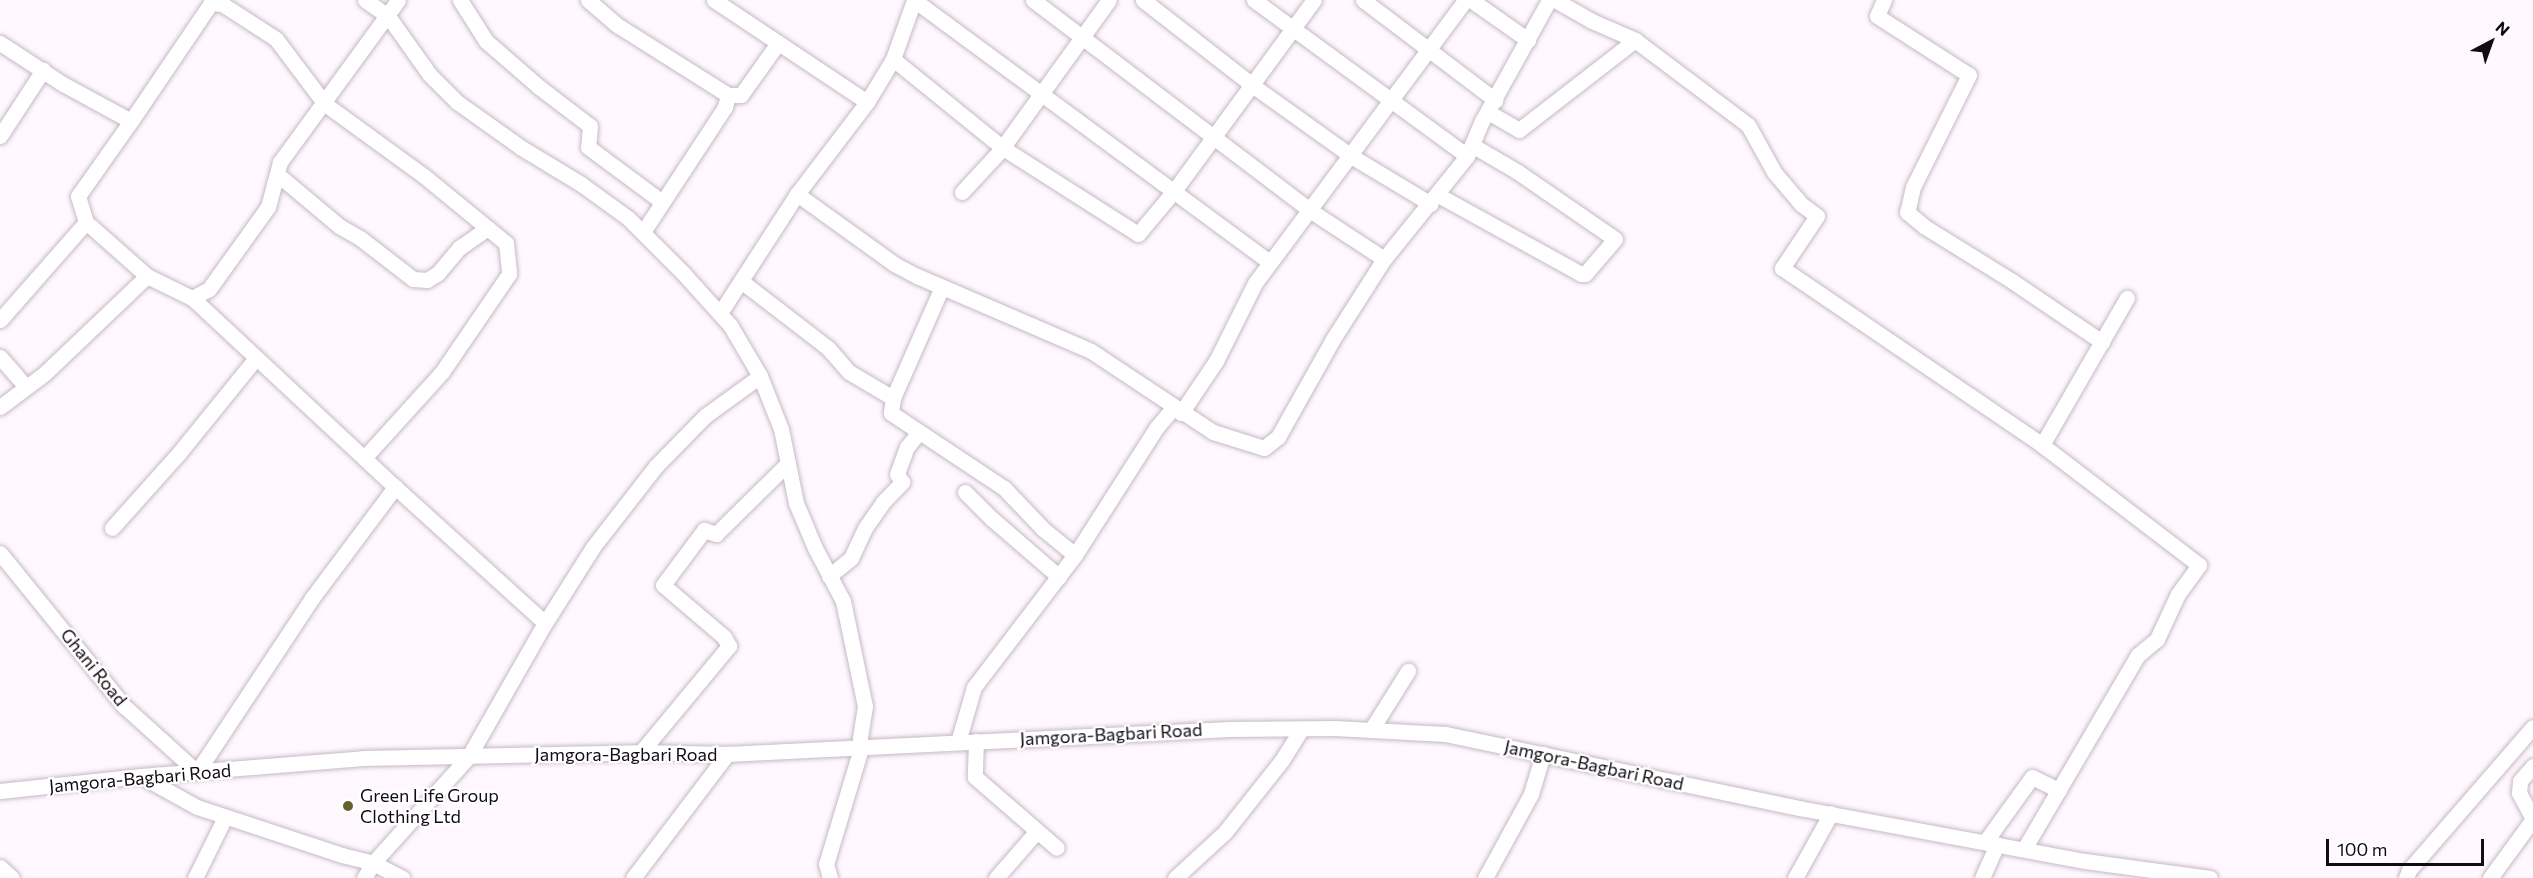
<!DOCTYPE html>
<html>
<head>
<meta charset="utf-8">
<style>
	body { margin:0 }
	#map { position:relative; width:2533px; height:878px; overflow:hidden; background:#fff8fe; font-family:Commissioner,sans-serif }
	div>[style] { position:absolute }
	.roads { filter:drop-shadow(0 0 2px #c7b8c7) drop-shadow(0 0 2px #c7b8c7) }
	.minor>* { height:15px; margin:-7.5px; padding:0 7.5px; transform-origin:7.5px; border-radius:7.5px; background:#fff }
	.dots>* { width:16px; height:16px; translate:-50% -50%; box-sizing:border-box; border:3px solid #fff; border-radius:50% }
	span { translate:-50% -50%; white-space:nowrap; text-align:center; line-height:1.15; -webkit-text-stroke:4.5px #fff; paint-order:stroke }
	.street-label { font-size:18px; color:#110c11 }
	.poi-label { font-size:18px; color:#110c11 }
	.left { translate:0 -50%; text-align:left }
	.north { position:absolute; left:2461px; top:12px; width:60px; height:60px; -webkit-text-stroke:4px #fff; paint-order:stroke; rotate:41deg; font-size:16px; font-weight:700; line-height:24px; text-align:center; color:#110c11 }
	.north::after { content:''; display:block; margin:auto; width:21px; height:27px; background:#110c11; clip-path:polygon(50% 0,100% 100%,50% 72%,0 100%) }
	.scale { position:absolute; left:2326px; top:839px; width:158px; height:27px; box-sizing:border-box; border:3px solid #110c11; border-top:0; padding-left:8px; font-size:18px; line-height:21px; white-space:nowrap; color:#110c11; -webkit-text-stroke:4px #fff; paint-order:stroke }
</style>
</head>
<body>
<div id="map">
	<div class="roads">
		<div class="minor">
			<i style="left:365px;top:0;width:28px;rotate:35deg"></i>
			<i style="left:388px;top:16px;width:71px;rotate:54.7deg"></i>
			<i style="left:429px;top:74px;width:40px;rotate:45deg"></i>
			<i style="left:457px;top:102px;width:77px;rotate:35.5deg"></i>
			<i style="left:520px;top:147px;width:71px;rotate:31.2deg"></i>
			<i style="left:581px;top:184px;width:58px;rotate:35.9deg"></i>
			<i style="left:628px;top:218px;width:78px;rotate:45deg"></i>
			<i style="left:683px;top:273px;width:70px;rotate:47.9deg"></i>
			<i style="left:730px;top:325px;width:59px;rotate:59.5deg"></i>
			<i style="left:760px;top:376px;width:57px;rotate:68.4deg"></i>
			<i style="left:781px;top:429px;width:76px;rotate:78.5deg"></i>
			<i style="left:796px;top:503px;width:49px;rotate:67.1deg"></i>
			<i style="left:815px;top:548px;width:60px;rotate:62.2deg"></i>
			<i style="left:843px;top:601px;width:107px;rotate:78.2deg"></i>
			<i style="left:865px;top:706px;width:33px;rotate:99deg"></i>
			<i style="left:860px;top:739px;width:6px;rotate:72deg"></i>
			<i style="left:862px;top:745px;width:124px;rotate:106.8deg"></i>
			<i style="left:826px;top:864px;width:15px;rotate:74deg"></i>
			<i style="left:460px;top:0;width:49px;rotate:57.6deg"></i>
			<i style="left:486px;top:41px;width:70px;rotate:41deg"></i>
			<i style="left:539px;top:87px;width:64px;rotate:37.4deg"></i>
			<i style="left:590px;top:126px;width:21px;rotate:95deg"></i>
			<i style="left:588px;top:147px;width:92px;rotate:36.6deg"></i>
			<i style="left:588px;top:0;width:38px;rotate:41deg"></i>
			<i style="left:617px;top:25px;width:131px;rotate:32.2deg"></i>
			<i style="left:728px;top:95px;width:12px;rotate:104deg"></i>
			<i style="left:725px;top:107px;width:149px;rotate:123.3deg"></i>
			<i style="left:714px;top:0;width:184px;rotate:33.7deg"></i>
			<i style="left:867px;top:102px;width:50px;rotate:-58.8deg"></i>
			<i style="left:893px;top:59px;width:63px;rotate:-70.4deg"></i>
			<i style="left:914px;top:0;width:442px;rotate:36.4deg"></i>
			<i style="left:1033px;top:0;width:349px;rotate:37.2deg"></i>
			<i style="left:1311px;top:211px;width:87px;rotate:33.3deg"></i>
			<i style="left:1143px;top:0;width:138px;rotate:37.9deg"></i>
			<i style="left:1252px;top:85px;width:122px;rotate:35.6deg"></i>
			<i style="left:1351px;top:156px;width:93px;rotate:31deg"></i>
			<i style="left:1254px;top:0;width:264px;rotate:36.2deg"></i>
			<i style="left:1363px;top:0;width:166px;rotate:37.1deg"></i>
			<i style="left:1471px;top:0;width:70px;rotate:35.1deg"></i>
			<i style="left:1555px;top:0;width:43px;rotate:29.6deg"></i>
			<i style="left:1592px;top:21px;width:47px;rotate:23.8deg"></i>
			<i style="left:1635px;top:40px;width:141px;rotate:37deg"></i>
			<i style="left:1748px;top:125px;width:54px;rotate:61deg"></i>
			<i style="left:1774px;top:172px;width:42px;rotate:49.8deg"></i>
			<i style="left:1801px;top:204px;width:20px;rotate:37deg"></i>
			<i style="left:1817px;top:216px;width:63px;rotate:123.9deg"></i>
			<i style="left:1782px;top:268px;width:315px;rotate:34.2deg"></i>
			<i style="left:1884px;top:0;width:17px;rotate:114deg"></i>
			<i style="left:1877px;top:16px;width:109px;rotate:32.7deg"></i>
			<i style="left:1969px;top:75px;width:125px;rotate:116.6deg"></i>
			<i style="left:1913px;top:187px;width:26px;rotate:103deg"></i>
			<i style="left:1907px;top:212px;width:23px;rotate:40deg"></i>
			<i style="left:1925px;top:227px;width:102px;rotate:31.8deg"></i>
			<i style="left:2012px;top:281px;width:109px;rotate:34.1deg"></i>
			<i style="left:0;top:43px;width:75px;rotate:33.1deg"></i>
			<i style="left:63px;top:84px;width:77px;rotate:28.6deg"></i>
			<i style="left:131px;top:121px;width:143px;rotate:-55.9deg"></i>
			<i style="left:211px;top:3px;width:11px;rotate:5deg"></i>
			<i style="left:222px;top:4px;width:64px;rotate:32.9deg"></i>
			<i style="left:276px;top:39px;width:81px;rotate:53deg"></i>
			<i style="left:325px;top:104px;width:122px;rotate:36deg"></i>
			<i style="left:424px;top:176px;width:106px;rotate:39.3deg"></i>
			<i style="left:506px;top:243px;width:31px;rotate:84deg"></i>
			<i style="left:509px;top:274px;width:119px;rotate:124.4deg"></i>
			<i style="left:442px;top:372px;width:116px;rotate:132.2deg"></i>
			<i style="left:893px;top:59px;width:141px;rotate:39deg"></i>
			<i style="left:1003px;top:148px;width:160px;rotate:32.5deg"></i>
			<i style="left:1138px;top:234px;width:56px;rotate:-50.1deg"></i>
			<i style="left:1174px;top:191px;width:237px;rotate:-53.8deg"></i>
			<i style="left:728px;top:95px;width:13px"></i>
			<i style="left:741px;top:95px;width:64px;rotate:-54.6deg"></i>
			<i style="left:1488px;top:112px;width:36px;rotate:30deg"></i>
			<i style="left:1519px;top:130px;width:147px;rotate:-37.8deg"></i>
			<i style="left:131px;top:121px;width:92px;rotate:125.2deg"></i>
			<i style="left:78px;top:196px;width:27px;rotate:73deg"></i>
			<i style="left:86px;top:222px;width:81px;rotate:41.5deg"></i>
			<i style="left:0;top:136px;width:79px;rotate:-56.9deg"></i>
			<i style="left:277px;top:174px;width:81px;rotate:40deg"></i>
			<i style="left:339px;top:226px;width:24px;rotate:30deg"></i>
			<i style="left:360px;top:238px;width:67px;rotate:37.7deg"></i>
			<i style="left:413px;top:279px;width:14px;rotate:4deg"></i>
			<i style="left:427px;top:280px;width:13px;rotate:-32deg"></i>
			<i style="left:438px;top:273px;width:33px;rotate:-50deg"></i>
			<i style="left:459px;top:248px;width:35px;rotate:-35deg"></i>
			<i style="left:962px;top:192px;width:56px;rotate:-47.2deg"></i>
			<i style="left:1000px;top:151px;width:186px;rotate:-54.2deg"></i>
			<i style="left:797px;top:194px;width:120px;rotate:35.8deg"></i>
			<i style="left:894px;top:264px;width:26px;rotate:28deg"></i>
			<i style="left:917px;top:276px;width:189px;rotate:23.3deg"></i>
			<i style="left:1091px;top:351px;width:146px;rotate:33.6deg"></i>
			<i style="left:1213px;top:432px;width:53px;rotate:17.4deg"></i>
			<i style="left:1264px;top:448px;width:18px;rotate:-38deg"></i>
			<i style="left:1278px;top:437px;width:112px;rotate:-60.7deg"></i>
			<i style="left:1333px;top:339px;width:95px;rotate:-57.5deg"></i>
			<i style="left:1384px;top:259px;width:132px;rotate:-51.1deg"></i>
			<i style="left:1467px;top:156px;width:38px;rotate:-67deg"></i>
			<i style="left:1482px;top:121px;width:138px;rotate:-61deg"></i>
			<i style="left:1438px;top:195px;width:163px;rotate:28.9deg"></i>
			<i style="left:1581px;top:274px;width:4px"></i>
			<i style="left:1585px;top:274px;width:46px;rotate:-49.4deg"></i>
			<i style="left:1615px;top:239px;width:118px;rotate:-145.4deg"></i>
			<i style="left:1518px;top:172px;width:53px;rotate:-149.6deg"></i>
			<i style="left:741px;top:281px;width:110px;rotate:37.6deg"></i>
			<i style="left:828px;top:348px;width:32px;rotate:49deg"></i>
			<i style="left:849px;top:372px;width:51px;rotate:30.6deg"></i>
			<i style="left:893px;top:398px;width:15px;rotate:98deg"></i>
			<i style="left:891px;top:413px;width:136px;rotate:33.6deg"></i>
			<i style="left:1004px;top:488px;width:57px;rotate:46.4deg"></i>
			<i style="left:1043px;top:529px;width:41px;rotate:39.1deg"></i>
			<i style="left:720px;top:313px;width:142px;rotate:-57.1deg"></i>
			<i style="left:797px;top:194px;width:116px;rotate:-52.7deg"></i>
			<i style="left:0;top:320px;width:130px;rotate:-48.7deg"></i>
			<i style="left:0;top:357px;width:38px;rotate:49deg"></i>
			<i style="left:893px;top:398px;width:121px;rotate:-66.2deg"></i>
			<i style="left:0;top:407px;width:55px;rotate:-36.9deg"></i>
			<i style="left:44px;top:374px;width:142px;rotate:-43.6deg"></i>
			<i style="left:147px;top:276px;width:50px;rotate:26.1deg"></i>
			<i style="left:192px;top:298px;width:19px;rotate:-28deg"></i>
			<i style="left:209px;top:289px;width:101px;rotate:-54.3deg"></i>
			<i style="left:268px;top:207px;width:47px;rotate:-75.1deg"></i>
			<i style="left:280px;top:162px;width:200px;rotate:-53.9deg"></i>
			<i style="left:1181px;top:413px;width:63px;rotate:-56.1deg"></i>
			<i style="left:1216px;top:361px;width:87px;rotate:-63.4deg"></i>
			<i style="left:1255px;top:283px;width:352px;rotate:-53.4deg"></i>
			<i style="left:965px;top:492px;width:37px;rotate:45deg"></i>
			<i style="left:991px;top:518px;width:90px;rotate:40.9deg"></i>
			<i style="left:112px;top:528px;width:101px;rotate:-48.2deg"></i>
			<i style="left:179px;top:453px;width:122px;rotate:-51deg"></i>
			<i style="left:0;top:553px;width:197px;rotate:51deg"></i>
			<i style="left:124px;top:706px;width:98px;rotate:42.1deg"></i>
			<i style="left:197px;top:772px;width:209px;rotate:-56.5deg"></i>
			<i style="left:312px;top:598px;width:139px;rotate:-53.2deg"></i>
			<i style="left:395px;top:487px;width:277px;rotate:-137deg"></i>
			<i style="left:829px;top:576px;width:28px;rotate:-39deg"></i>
			<i style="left:851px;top:558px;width:33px;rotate:-65deg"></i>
			<i style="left:865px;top:528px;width:32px;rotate:-55deg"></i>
			<i style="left:883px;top:502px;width:28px;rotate:-46deg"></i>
			<i style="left:902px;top:482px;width:9px;rotate:-122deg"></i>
			<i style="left:897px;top:474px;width:29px;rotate:-70deg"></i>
			<i style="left:907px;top:447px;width:19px;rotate:-51deg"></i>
			<i style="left:545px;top:623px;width:90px;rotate:-57.7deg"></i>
			<i style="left:593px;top:547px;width:103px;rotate:-52.1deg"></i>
			<i style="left:656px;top:466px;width:70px;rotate:-45.6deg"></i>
			<i style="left:705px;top:416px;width:68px;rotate:-36deg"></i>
			<i style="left:1371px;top:730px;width:70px;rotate:-57.9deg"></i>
			<i style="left:976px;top:741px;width:36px;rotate:92deg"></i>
			<i style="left:975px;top:777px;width:108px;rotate:40.9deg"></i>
			<i style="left:958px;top:742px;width:57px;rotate:-73.8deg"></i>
			<i style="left:974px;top:687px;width:166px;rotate:-52.6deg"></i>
			<i style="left:1075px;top:555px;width:152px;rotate:-57.4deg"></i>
			<i style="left:1157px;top:427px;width:26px;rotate:-50deg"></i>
			<i style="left:641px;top:752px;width:138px;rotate:-50.3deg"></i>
			<i style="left:729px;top:646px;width:10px;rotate:-119deg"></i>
			<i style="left:724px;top:637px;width:80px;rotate:-139.6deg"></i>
			<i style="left:663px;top:585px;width:69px;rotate:-53.3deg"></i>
			<i style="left:704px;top:530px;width:13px;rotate:18deg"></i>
			<i style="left:716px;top:534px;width:101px;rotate:-44.6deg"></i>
			<i style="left:141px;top:776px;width:64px;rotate:29deg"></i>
			<i style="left:197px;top:807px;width:153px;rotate:18.3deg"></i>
			<i style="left:342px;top:855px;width:32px;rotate:14deg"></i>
			<i style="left:373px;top:863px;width:33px;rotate:27deg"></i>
			<i style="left:0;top:791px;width:142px;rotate:-6.1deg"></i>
			<i style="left:141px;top:776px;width:223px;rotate:-4.6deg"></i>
			<i style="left:363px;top:758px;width:278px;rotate:-1.2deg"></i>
			<i style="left:641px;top:752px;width:86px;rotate:1.3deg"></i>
			<i style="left:727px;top:754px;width:503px;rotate:-2.85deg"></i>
			<i style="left:1229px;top:729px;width:106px;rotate:-0.5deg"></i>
			<i style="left:1335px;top:728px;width:110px;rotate:3.1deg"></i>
			<i style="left:1445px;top:734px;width:362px;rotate:11.8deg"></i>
			<i style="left:1799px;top:808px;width:291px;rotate:10.5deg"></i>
			<i style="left:2085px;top:861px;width:126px;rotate:7.7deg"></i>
			<i style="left:1985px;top:842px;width:80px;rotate:-54.1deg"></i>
			<i style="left:2032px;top:777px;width:30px;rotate:26deg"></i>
			<i style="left:2024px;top:849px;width:225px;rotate:-59.6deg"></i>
			<i style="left:2138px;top:655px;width:25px;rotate:-40deg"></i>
			<i style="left:2157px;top:639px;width:50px;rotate:-65deg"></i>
			<i style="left:2178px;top:594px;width:36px;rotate:-54deg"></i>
			<i style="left:2199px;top:565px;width:198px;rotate:-142.6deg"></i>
			<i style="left:2042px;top:445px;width:170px;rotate:-60deg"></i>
			<i style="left:0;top:867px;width:16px;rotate:43deg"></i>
			<i style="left:195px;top:878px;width:68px;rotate:-63.8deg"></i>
			<i style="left:364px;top:878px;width:17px;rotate:-59deg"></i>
			<i style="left:373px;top:863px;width:144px;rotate:-48.1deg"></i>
			<i style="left:469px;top:756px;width:153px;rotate:-60.3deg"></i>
			<i style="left:545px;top:623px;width:202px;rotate:-137.8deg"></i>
			<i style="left:633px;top:878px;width:156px;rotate:-52.8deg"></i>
			<i style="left:996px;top:878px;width:62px;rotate:-48.9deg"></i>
			<i style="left:1175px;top:878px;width:68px;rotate:-42.6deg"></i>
			<i style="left:1225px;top:832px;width:92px;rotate:-51.6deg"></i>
			<i style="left:1282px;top:760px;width:36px;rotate:-58deg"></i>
			<i style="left:1485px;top:878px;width:96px;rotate:-61.3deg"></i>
			<i style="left:1531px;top:794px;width:42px;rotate:-73.3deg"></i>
			<i style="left:1795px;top:878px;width:74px;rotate:-61deg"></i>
			<i style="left:1982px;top:878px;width:37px;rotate:-66deg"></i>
			<i style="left:2406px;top:878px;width:9px;rotate:-69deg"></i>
			<i style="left:2409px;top:870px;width:189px;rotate:-49.1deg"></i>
			<i style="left:2490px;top:878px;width:73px;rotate:-53.9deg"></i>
			<i style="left:2533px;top:819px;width:30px;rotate:-118deg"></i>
			<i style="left:2519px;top:793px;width:12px;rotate:-85deg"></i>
			<i style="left:2520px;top:781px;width:20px;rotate:-49deg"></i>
		</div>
	</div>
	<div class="dots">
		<i style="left:348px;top:806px;background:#685f2b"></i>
	</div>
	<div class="street-label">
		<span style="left:94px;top:667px;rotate:51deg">Ghani Road</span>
		<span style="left:1111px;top:734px;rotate:-3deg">Jamgora-Bagbari Road</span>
		<span style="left:626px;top:754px">Jamgora-Bagbari Road</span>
		<span style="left:1594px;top:765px;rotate:12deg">Jamgora-Bagbari Road</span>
		<span style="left:140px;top:778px;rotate:-5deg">Jamgora-Bagbari Road</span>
	</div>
	<div class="poi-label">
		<span class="left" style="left:360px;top:806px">Green Life Group<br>Clothing Ltd</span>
	</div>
	<div class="north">N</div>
	<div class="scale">100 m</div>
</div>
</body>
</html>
